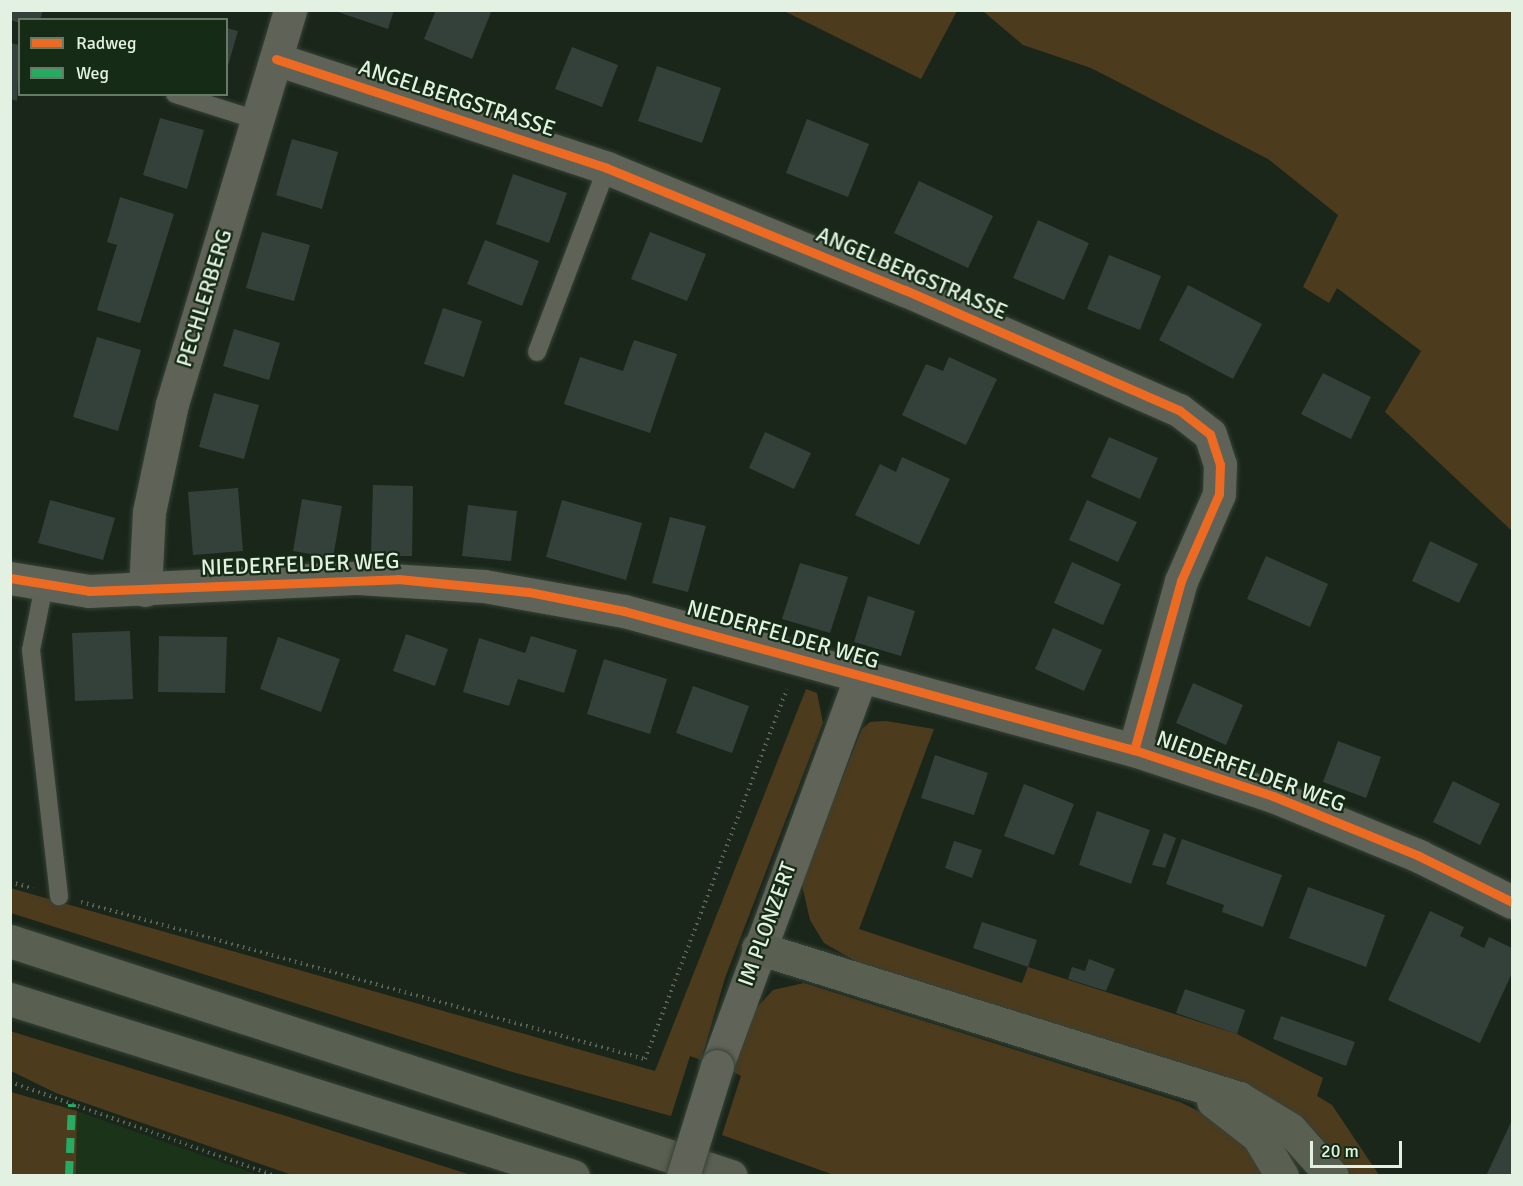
<!DOCTYPE html>
<html>
<head>
<meta charset="utf-8">
<style>
	body { margin:0 }
	#map { position:relative; width:1523px; height:1186px; overflow:hidden; background:#1a261a; font-family:Signika,sans-serif }
	div>[style] { position:absolute }
	.built>* { inset:0; background:#1a3319 }
	.green>* { inset:0; background:#4d3b1d }
	.building>* { inset:0; background:#33413a }
	.path>* { height:4px; margin-top:-2px; transform-origin:0; background:repeating-linear-gradient(90deg,#5e635a 0 1.5px,transparent 0 6px) }
	.roads { filter:drop-shadow(0 0 2px #374237) drop-shadow(0 0 2px #374237) }
	.lane>* { height:18px; margin:-9px; padding:0 9px; transform-origin:9px; border-radius:9px; background:#5f6257 }
	.street>* { height:33px; margin:-16.5px; padding:0 16.5px; transform-origin:16.5px; border-radius:16.5px; background:#5f6257 }
	.secondary>* { height:33px; margin:-16.5px; padding:0 16.5px; transform-origin:16.5px; border-radius:16.5px; background:#606458 }
	.highway>* { height:33px; margin:-16.5px; padding:0 16.5px; transform-origin:16.5px; border-radius:16.5px; background:#595f51 }
	.bridges { filter:drop-shadow(0 0 2px #374237) drop-shadow(0 0 2px #374237) }
	.secondary-bridge>* { height:33px; margin:-16.5px; padding:0 16.5px; transform-origin:16.5px; border-radius:16.5px; background:#606458 }
	.quiet>* { height:8px; margin-top:-4px; transform-origin:0; background:repeating-linear-gradient(90deg,#26ab63 0 15px,transparent 0 23px) }
	.cycleway>* { height:9px; margin:-4.5px; padding:0 4.5px; transform-origin:4.5px; border-radius:4.5px; background:#ed6a23 }
	span { translate:-50% -50%; white-space:nowrap; text-align:center; line-height:1.15; -webkit-text-stroke:4.5px #162b15; paint-order:stroke }
	.street-label { font-size:22px; color:#e3f1e2 }
	.frame { position:absolute; inset:0; border:12px solid #e3f1e2; pointer-events:none }
	.legend { position:absolute; left:18px; top:18px; width:210px; height:78px; box-sizing:border-box; background:#162b15; border:2px solid #687a67; margin:0; padding:8px 10px; list-style:none; font-size:18px; color:#e3f1e2 }
	.legend li { display:flex; align-items:center; gap:12px; height:30px }
	.legend b { width:30px; border:2px solid #687a67 }
	.scale { position:absolute; left:1310px; top:1141px; width:92px; height:27px; box-sizing:border-box; border:3px solid #e3f1e2; border-top:0; padding-left:8px; font-size:18px; line-height:21px; white-space:nowrap; color:#e3f1e2; -webkit-text-stroke:4px #162b15; paint-order:stroke }
</style>
</head>
<body>
<div id="map">
	<div class="built">
		<i style="clip-path:polygon(77px 1111px,187px 1150px,259px 1175px,76px 1175px)"></i>
	</div>
	<div class="green">
		<i style="clip-path:polygon(784px 11px,957px 11px,921px 79px)"></i>
		<i style="clip-path:polygon(1512px 11px,1512px 531px,1385px 412px,1421px 351px,1337px 288px,1329px 303px,1303px 287px,1338px 215px,1268px 159px,1091px 68px,1023px 45px,984px 12px)"></i>
		<i style="clip-path:polygon(806px 689px,817px 693px,823px 723px,725px 978px,701px 1060px,690px 1056px,671px 1116px,509px 1071px,11px 913px,10px 888px,655px 1071px)"></i>
		<i style="clip-path:polygon(886px 721px,934px 729px,859px 929px,1022px 983px,1028px 967px,1237px 1034px,1323px 1078px,1317px 1096px,1332px 1105px,1379px 1175px,1351px 1175px,1317px 1133px,1259px 1091px,864px 966px,824px 943px,810px 920px,801px 881px,862px 729px,870px 722px)"></i>
		<i style="clip-path:polygon(804px 983px,1180px 1102px,1229px 1126px,1248px 1142px,1267px 1175px,834px 1175px,722px 1135px,741px 1076px,732px 1071px,751px 1014px,773px 990px)"></i>
		<i style="clip-path:polygon(10px 1031px,286px 1116px,471px 1175px,292px 1175px,56px 1093px,11px 1071px)"></i>
		<i style="clip-path:polygon(11px 1092px,77px 1111px,76px 1175px,11px 1175px)"></i>
	</div>
	<div class="building">
		<i style="clip-path:polygon(10px 10px,43px 10px,40px 20px,20px 23px,10px 20px)"></i>
		<i style="clip-path:polygon(332px 10px,394px 10px,388px 29px)"></i>
		<i style="clip-path:polygon(436px 10px,492px 10px,472px 59px,424px 39px)"></i>
		<i style="clip-path:polygon(226px 28px,238px 31px,227px 69px,226px 69px)"></i>
		<i style="clip-path:polygon(10px 43px,20px 45px,17px 101px,10px 99px)"></i>
		<i style="clip-path:polygon(572px 47px,618px 65px,602px 107px,555px 89px)"></i>
		<i style="clip-path:polygon(657px 66px,721px 88px,702px 143px,638px 121px)"></i>
		<i style="clip-path:polygon(160px 118px,204px 130px,187px 189px,143px 175px)"></i>
		<i style="clip-path:polygon(807px 119px,869px 144px,848px 197px,786px 173px)"></i>
		<i style="clip-path:polygon(292px 139px,338px 152px,322px 209px,276px 195px)"></i>
		<i style="clip-path:polygon(513px 174px,567px 193px,549px 243px,496px 224px)"></i>
		<i style="clip-path:polygon(919px 181px,993px 216px,968px 268px,894px 233px)"></i>
		<i style="clip-path:polygon(120px 197px,174px 214px,140px 323px,97px 310px,117px 245px,107px 242px)"></i>
		<i style="clip-path:polygon(1038px 220px,1089px 243px,1064px 300px,1013px 278px)"></i>
		<i style="clip-path:polygon(262px 232px,310px 245px,294px 301px,246px 288px)"></i>
		<i style="clip-path:polygon(650px 232px,706px 254px,687px 301px,631px 279px)"></i>
		<i style="clip-path:polygon(485px 240px,539px 261px,522px 306px,467px 284px)"></i>
		<i style="clip-path:polygon(1109px 255px,1161px 276px,1140px 330px,1087px 309px)"></i>
		<i style="clip-path:polygon(1188px 285px,1262px 324px,1233px 379px,1159px 340px)"></i>
		<i style="clip-path:polygon(443px 308px,482px 321px,464px 377px,424px 364px)"></i>
		<i style="clip-path:polygon(234px 329px,280px 343px,269px 380px,223px 366px)"></i>
		<i style="clip-path:polygon(97px 337px,141px 350px,118px 431px,73px 417px)"></i>
		<i style="clip-path:polygon(634px 340px,677px 354px,650px 433px,564px 404px,580px 357px,623px 371px)"></i>
		<i style="clip-path:polygon(949px 357px,997px 379px,966px 445px,902px 415px,926px 364px,943px 371px)"></i>
		<i style="clip-path:polygon(1323px 373px,1371px 397px,1351px 439px,1301px 414px)"></i>
		<i style="clip-path:polygon(214px 393px,259px 405px,244px 459px,199px 447px)"></i>
		<i style="clip-path:polygon(765px 432px,811px 453px,794px 489px,749px 468px)"></i>
		<i style="clip-path:polygon(1109px 437px,1158px 458px,1140px 499px,1091px 477px)"></i>
		<i style="clip-path:polygon(902px 457px,950px 479px,919px 545px,855px 515px,880px 464px,896px 472px)"></i>
		<i style="clip-path:polygon(373px 485px,413px 486px,412px 556px,371px 556px)"></i>
		<i style="clip-path:polygon(238px 488px,243px 551px,193px 555px,188px 492px)"></i>
		<i style="clip-path:polygon(302px 499px,342px 506px,333px 558px,293px 551px)"></i>
		<i style="clip-path:polygon(50px 500px,115px 518px,103px 560px,38px 543px)"></i>
		<i style="clip-path:polygon(562px 500px,642px 523px,626px 580px,546px 557px)"></i>
		<i style="clip-path:polygon(1087px 500px,1137px 522px,1118px 562px,1069px 540px)"></i>
		<i style="clip-path:polygon(468px 505px,517px 511px,511px 561px,462px 556px)"></i>
		<i style="clip-path:polygon(670px 517px,706px 526px,688px 592px,652px 583px)"></i>
		<i style="clip-path:polygon(1430px 541px,1478px 564px,1459px 603px,1412px 581px)"></i>
		<i style="clip-path:polygon(1266px 556px,1328px 584px,1310px 627px,1247px 599px)"></i>
		<i style="clip-path:polygon(1072px 562px,1121px 584px,1103px 625px,1054px 603px)"></i>
		<i style="clip-path:polygon(800px 563px,848px 577px,830px 633px,782px 619px)"></i>
		<i style="clip-path:polygon(868px 596px,915px 611px,901px 656px,854px 642px)"></i>
		<i style="clip-path:polygon(1053px 628px,1102px 650px,1084px 691px,1035px 669px)"></i>
		<i style="clip-path:polygon(130px 631px,133px 699px,75px 701px,72px 633px)"></i>
		<i style="clip-path:polygon(406px 634px,448px 649px,435px 686px,393px 671px)"></i>
		<i style="clip-path:polygon(159px 636px,227px 637px,225px 693px,158px 692px)"></i>
		<i style="clip-path:polygon(531px 636px,577px 650px,564px 693px,518px 679px,509px 706px,463px 692px,479px 638px,525px 653px)"></i>
		<i style="clip-path:polygon(278px 637px,340px 659px,321px 712px,260px 689px)"></i>
		<i style="clip-path:polygon(604px 659px,667px 679px,650px 734px,587px 714px)"></i>
		<i style="clip-path:polygon(1193px 683px,1243px 705px,1226px 745px,1176px 723px)"></i>
		<i style="clip-path:polygon(693px 686px,749px 706px,732px 753px,676px 733px)"></i>
		<i style="clip-path:polygon(1338px 741px,1381px 757px,1366px 798px,1323px 782px)"></i>
		<i style="clip-path:polygon(935px 755px,988px 773px,974px 815px,921px 798px)"></i>
		<i style="clip-path:polygon(1453px 781px,1500px 804px,1480px 845px,1433px 822px)"></i>
		<i style="clip-path:polygon(1024px 784px,1074px 804px,1054px 855px,1004px 836px)"></i>
		<i style="clip-path:polygon(1097px 811px,1150px 830px,1131px 884px,1079px 865px)"></i>
		<i style="clip-path:polygon(1164px 833px,1176px 838px,1165px 868px,1152px 865px)"></i>
		<i style="clip-path:polygon(1182px 839px,1282px 875px,1263px 927px,1222px 912px,1224px 905px,1166px 884px)"></i>
		<i style="clip-path:polygon(954px 841px,982px 850px,972px 878px,945px 868px)"></i>
		<i style="clip-path:polygon(1308px 887px,1385px 915px,1366px 967px,1289px 938px)"></i>
		<i style="clip-path:polygon(1430px 911px,1464px 927px,1460px 936px,1484px 948px,1489px 937px,1512px 948px,1512px 973px,1480px 1043px,1388px 1000px)"></i>
		<i style="clip-path:polygon(982px 922px,1037px 940px,1028px 967px,973px 948px)"></i>
		<i style="clip-path:polygon(1089px 959px,1115px 969px,1106px 991px,1068px 979px,1072px 967px,1085px 971px)"></i>
		<i style="clip-path:polygon(1185px 989px,1245px 1010px,1237px 1034px,1176px 1013px)"></i>
		<i style="clip-path:polygon(1281px 1016px,1355px 1042px,1346px 1066px,1273px 1039px)"></i>
		<i style="clip-path:polygon(1512px 1120px,1512px 1176px,1486px 1176px)"></i>
	</div>
	<div class="path">
		<i style="left:10px;top:882px;width:24px;rotate:15deg"></i>
		<i style="left:81px;top:902px;width:585px;rotate:15.56deg"></i>
		<i style="left:645px;top:1059px;width:396px;rotate:-69deg"></i>
		<i style="left:10px;top:1082px;width:282px;rotate:19.5deg"></i>
	</div>
	<div class="roads">
		<div class="lane">
			<i style="left:175px;top:94px;width:86px;rotate:17.6deg"></i>
			<i style="left:537px;top:352px;width:197px;rotate:-69.2deg"></i>
			<i style="left:44px;top:586px;width:65px;rotate:101.5deg"></i>
			<i style="left:31px;top:650px;width:248px;rotate:83.5deg"></i>
		</div>
		<div class="street">
			<i style="left:276px;top:59px;width:348px;rotate:18.2deg"></i>
			<i style="left:607px;top:168px;width:322px;rotate:22.3deg"></i>
			<i style="left:905px;top:290px;width:299px;rotate:23.7deg"></i>
			<i style="left:1179px;top:410px;width:39px;rotate:38deg"></i>
			<i style="left:1210px;top:434px;width:32px;rotate:72deg"></i>
			<i style="left:1220px;top:464px;width:30px;rotate:92deg"></i>
			<i style="left:1219px;top:494px;width:95px;rotate:113.6deg"></i>
			<i style="left:1181px;top:581px;width:175px;rotate:105.5deg"></i>
			<i style="left:145px;top:590px;width:78px;rotate:-87.1deg"></i>
			<i style="left:149px;top:512px;width:110px;rotate:-78deg"></i>
			<i style="left:172px;top:404px;width:411px;rotate:-73.3deg"></i>
			<i style="left:861px;top:676px;width:283px;rotate:15.2deg"></i>
			<i style="left:1134px;top:750px;width:146px;rotate:18.3deg"></i>
			<i style="left:1273px;top:796px;width:158px;rotate:22.3deg"></i>
			<i style="left:1419px;top:856px;width:104px;rotate:26.3deg"></i>
		</div>
		<div class="secondary">
			<i style="left:10px;top:578px;width:80px;rotate:9.3deg"></i>
			<i style="left:89px;top:591px;width:270px;rotate:-2.8deg"></i>
			<i style="left:359px;top:578px;width:125px;rotate:3.7deg"></i>
			<i style="left:484px;top:586px;width:142px;rotate:10.1deg"></i>
			<i style="left:624px;top:611px;width:246px;rotate:15.3deg"></i>
			<i style="left:861px;top:676px;width:416px;rotate:110.3deg"></i>
		</div>
		<div class="highway">
			<i style="left:10px;top:941px;width:758px;rotate:18.05deg"></i>
			<i style="left:758px;top:948px;width:504px;rotate:17.32deg"></i>
			<i style="left:1239px;top:1098px;width:60px;rotate:31.3deg"></i>
			<i style="left:1290px;top:1129px;width:63px;rotate:48.2deg"></i>
			<i style="left:10px;top:999px;width:590px;rotate:17.45deg"></i>
			<i style="left:1213px;top:1101px;width:57px;rotate:37.9deg"></i>
			<i style="left:1258px;top:1136px;width:47px;rotate:59deg"></i>
		</div>
	</div>
	<div class="bridges">
		<div class="secondary-bridge">
			<i style="left:683px;top:1176px;width:115px;rotate:-72.8deg"></i>
		</div>
	</div>
	<div class="quiet">
		<i style="left:69px;top:1176px;width:72px;rotate:-87.6deg"></i>
	</div>
	<div class="cycleway">
		<i style="left:276px;top:59px;width:348px;rotate:18.2deg"></i>
		<i style="left:607px;top:168px;width:322px;rotate:22.3deg"></i>
		<i style="left:905px;top:290px;width:299px;rotate:23.7deg"></i>
		<i style="left:1179px;top:410px;width:39px;rotate:38deg"></i>
		<i style="left:1210px;top:434px;width:32px;rotate:72deg"></i>
		<i style="left:1220px;top:464px;width:30px;rotate:92deg"></i>
		<i style="left:1219px;top:494px;width:95px;rotate:113.6deg"></i>
		<i style="left:1181px;top:581px;width:175px;rotate:105.5deg"></i>
		<i style="left:10px;top:578px;width:80px;rotate:9.3deg"></i>
		<i style="left:89px;top:591px;width:309px;rotate:-2.2deg"></i>
		<i style="left:398px;top:579px;width:132px;rotate:5.7deg"></i>
		<i style="left:529px;top:592px;width:97px;rotate:11.3deg"></i>
		<i style="left:624px;top:611px;width:529px;rotate:15.25deg"></i>
		<i style="left:1134px;top:750px;width:146px;rotate:18.3deg"></i>
		<i style="left:1273px;top:796px;width:158px;rotate:22.3deg"></i>
		<i style="left:1419px;top:856px;width:104px;rotate:26.3deg"></i>
	</div>
	<div class="street-label">
		<span style="left:457px;top:98px;rotate:18deg">ANGELBERGSTRASSE</span>
		<span style="left:912px;top:273px;rotate:23deg">ANGELBERGSTRASSE</span>
		<span style="left:204px;top:298px;rotate:-73deg">PECHLERBERG</span>
		<span style="left:300px;top:564px;rotate:-2deg">NIEDERFELDER WEG</span>
		<span style="left:783px;top:634px;rotate:16deg">NIEDERFELDER WEG</span>
		<span style="left:1251px;top:771px;rotate:20deg">NIEDERFELDER WEG</span>
		<span style="left:767px;top:924px;rotate:-70deg">IM PLONZERT</span>
	</div>
	<div class="frame"></div>
	<ul class="legend">
	<li><b style="height:8px;background:#ed6a23"></b>Radweg</li>
	<li><b style="height:8px;background:#26ab63"></b>Weg</li>
	</ul>
	<div class="scale">20 m</div>
</div>
</body>
</html>
